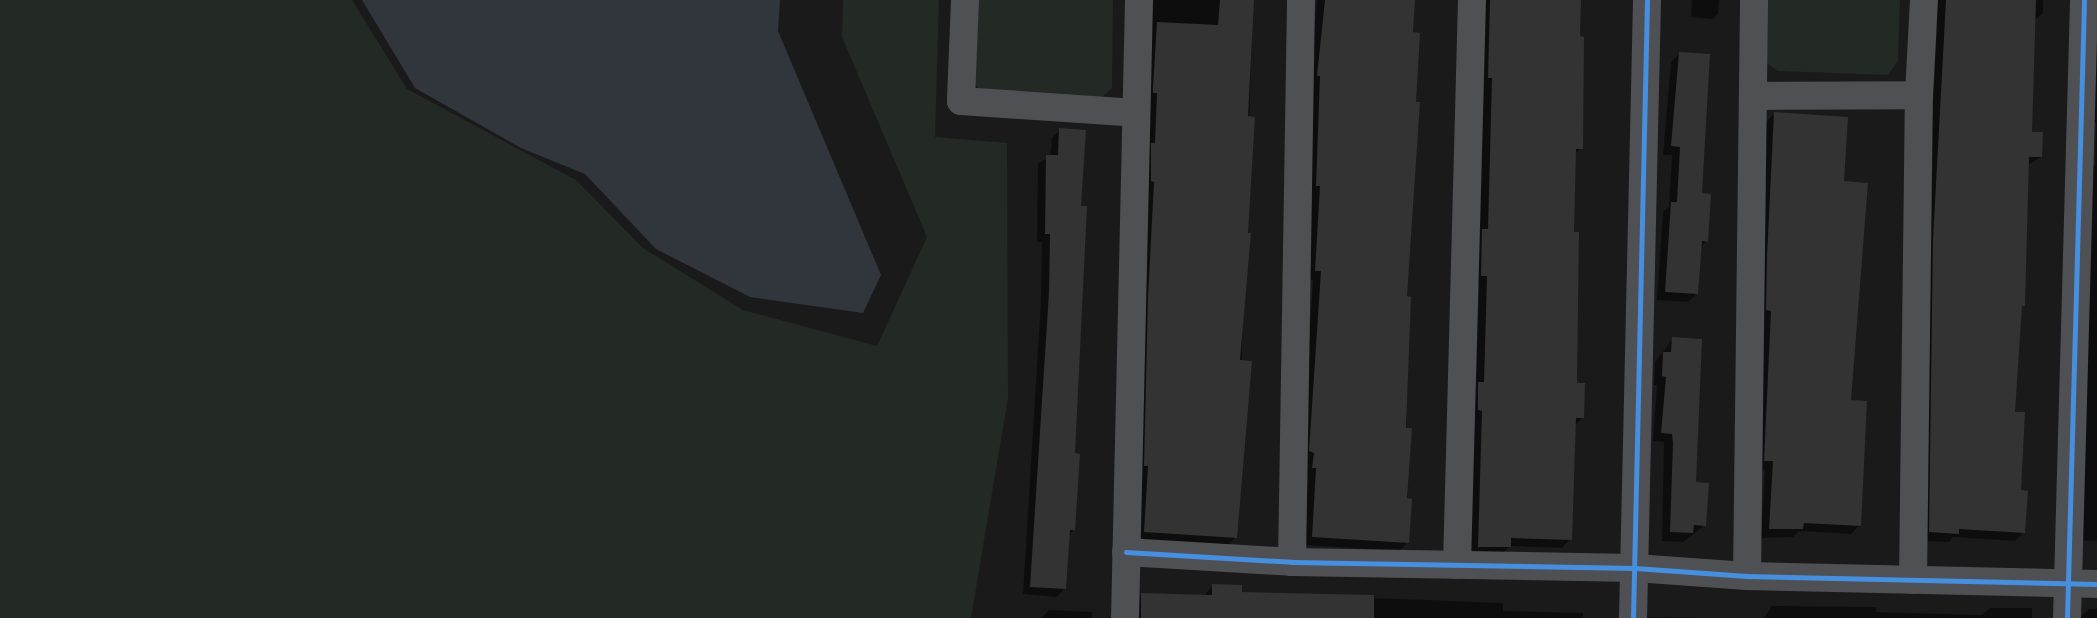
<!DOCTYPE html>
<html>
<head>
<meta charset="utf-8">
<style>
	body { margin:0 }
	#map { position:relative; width:2097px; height:618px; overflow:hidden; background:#1a1a1a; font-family:"Asap Condensed",sans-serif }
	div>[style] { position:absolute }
	.green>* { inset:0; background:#232924 }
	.water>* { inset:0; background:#31363d }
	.shadow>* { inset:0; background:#0007 }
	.building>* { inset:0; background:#333334 }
	.minor>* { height:28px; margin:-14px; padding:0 14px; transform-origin:14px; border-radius:14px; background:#4f5053 }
	.cycleway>* { height:5px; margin:-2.5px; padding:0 2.5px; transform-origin:2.5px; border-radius:2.5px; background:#468fdf }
	span { translate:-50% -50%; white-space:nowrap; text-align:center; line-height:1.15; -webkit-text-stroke:4.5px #141416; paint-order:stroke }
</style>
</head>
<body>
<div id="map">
	<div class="green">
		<i style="clip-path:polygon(0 0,352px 0,407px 89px,576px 180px,643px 248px,743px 310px,877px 346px,927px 237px,842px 37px,843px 0,939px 0,935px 137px,1007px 143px,1008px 398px,971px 618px,0 618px)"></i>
		<i style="clip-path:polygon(973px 0,1113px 0,1112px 88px,1101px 98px,984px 94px,969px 78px)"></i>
		<i style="clip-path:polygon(1763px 0,1900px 0,1898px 61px,1888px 75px,1778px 71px,1761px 59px)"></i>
	</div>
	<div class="water">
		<i style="clip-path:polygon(362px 0,780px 0,778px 31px,881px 275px,863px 313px,750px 297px,656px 249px,585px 174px,521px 148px,415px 88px)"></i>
	</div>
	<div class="shadow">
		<i style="clip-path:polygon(1149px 0,1253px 0,1236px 537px,1227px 546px,1136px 541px)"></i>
		<i style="clip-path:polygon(1317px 0,1414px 0,1405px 297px,1408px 542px,1399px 551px,1304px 545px,1308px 477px,1304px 476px,1301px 460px,1313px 280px,1307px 279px,1312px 195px,1308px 194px,1309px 84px)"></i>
		<i style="clip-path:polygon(1480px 0,1579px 0,1581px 148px,1574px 155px,1573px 234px,1576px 384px,1583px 417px,1574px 426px,1570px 539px,1562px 548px,1510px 546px,1501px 555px,1470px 555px,1470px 392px,1476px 386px,1479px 285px,1472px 285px,1473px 239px,1480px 232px,1484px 87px,1480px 87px)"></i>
		<i style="clip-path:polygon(1692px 0,1719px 0,1718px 14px,1713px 19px,1691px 17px)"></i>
		<i style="clip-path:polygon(1932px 0,2043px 0,2043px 13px,2034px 21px,2031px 133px,2041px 157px,2028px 165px,2023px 305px,2020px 308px,2014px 413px,2024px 532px,2015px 541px,1953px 537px,1949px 542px,1921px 541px,1925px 249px,1937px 29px,1931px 28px)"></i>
		<i style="clip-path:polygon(2097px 0,2097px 541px,2077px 540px,2087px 173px,2095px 165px,2096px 123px,2088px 123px)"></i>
		<i style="clip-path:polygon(1680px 53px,1707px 241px,1700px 248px,1697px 293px,1688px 302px,1657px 300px,1663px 212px,1669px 206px,1672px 155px,1663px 155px,1671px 62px)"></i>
		<i style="clip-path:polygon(1775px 113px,1843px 182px,1850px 401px,1859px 526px,1851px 534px,1799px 531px,1793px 537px,1761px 538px,1765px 470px,1756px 469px,1766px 122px)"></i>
		<i style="clip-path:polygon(1060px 130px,1079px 207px,1086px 208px,1074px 454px,1073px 530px,1069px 535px,1065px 588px,1057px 597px,1023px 594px,1041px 301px,1042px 242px,1037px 242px,1038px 164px,1050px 156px,1052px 138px)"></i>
		<i style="clip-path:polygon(1673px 339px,1694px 483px,1705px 525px,1683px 542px,1662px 541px,1664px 442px,1653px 441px,1657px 385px,1654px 385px,1655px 362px)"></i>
		<i style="clip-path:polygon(1212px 586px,1241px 593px,1503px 603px,1503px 611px,1583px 613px,1583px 618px,1132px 618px,1133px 603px,1142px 595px,1204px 596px)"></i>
		<i style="clip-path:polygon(1772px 606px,1876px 607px,1876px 612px,1982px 615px,1990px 608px,2032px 608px,2032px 618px,1764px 618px)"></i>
		<i style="clip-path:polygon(2089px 609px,2097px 609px,2097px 618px,2080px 618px)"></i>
		<i style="clip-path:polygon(1049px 610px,1092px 612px,1092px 618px,1042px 618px)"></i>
		<i style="clip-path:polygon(1649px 617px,1720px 618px,1648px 618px)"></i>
	</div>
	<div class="building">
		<i style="clip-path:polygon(1220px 0,1254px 0,1248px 116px,1255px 117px,1248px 233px,1251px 233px,1240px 360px,1252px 361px,1237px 538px,1144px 532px,1148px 466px,1144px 466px,1148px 297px,1154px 182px,1151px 181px,1151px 143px,1155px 143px,1157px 93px,1153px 93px,1153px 87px,1157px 22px,1218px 25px)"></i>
		<i style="clip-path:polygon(1325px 0,1415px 0,1413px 32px,1420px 33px,1416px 102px,1420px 102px,1407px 296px,1411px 297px,1406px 428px,1412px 428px,1407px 498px,1412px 499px,1409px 543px,1312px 537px,1316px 468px,1312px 468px,1314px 453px,1309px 451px,1321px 271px,1315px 271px,1320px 186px,1316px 186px,1320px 76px,1317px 76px)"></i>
		<i style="clip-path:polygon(1490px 0,1581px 0,1580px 36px,1584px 37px,1583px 149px,1576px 149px,1574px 232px,1579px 232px,1577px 383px,1585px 383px,1584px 418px,1576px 418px,1572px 540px,1511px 538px,1511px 547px,1478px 547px,1482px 411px,1478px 410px,1478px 382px,1484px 382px,1487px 276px,1481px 276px,1482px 229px,1488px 229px,1492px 78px,1488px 78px)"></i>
		<i style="clip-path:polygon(1946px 0,2036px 0,2032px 132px,2043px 132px,2042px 157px,2029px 157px,2025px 306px,2022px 306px,2015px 412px,2025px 412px,2021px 490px,2028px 491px,2025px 533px,1959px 529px,1959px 534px,1929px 532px,1933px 239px)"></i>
		<i style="clip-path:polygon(1679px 52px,1710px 54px,1702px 193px,1711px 194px,1708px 242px,1702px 241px,1698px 294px,1665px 292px,1671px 202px,1677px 202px,1680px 147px,1671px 146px)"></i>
		<i style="clip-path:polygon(1774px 112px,1848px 117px,1844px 181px,1868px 183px,1851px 400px,1867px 401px,1861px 526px,1804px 523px,1803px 529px,1769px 529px,1773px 461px,1764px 461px,1771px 311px,1766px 310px,1767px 256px)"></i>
		<i style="clip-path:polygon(1059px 128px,1086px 130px,1081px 206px,1087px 206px,1075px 453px,1080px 454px,1075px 530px,1070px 530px,1066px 589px,1030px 587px,1049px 292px,1050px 234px,1045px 234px,1046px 155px,1058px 155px)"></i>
		<i style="clip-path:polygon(1672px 337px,1702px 339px,1696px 482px,1709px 483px,1706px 526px,1694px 525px,1693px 533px,1670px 532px,1673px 443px,1672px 434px,1661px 433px,1666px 377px,1662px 376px,1663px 352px,1671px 352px)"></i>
		<i style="clip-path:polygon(1212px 584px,1242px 585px,1242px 592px,1374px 595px,1374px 618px,1141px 618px,1141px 593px,1212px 595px)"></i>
	</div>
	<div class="minor">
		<i style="left:965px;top:0;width:101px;rotate:92.3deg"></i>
		<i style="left:961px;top:101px;width:175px;rotate:3.9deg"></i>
		<i style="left:1753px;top:96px;width:166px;rotate:-0.3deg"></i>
		<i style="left:1126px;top:552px;width:166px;rotate:3.4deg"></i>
		<i style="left:1292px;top:562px;width:343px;rotate:1deg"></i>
		<i style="left:1635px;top:568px;width:112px;rotate:4.1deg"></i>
		<i style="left:1747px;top:576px;width:350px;rotate:1.3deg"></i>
		<i style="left:1292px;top:562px;width:562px;rotate:-89.08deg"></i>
		<i style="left:1457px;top:565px;width:565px;rotate:-88.48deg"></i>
		<i style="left:1747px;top:576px;width:576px;rotate:-89.3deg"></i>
		<i style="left:1913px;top:580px;width:485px;rotate:-89.3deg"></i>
		<i style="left:1919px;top:95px;width:95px;rotate:-87deg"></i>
		<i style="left:1125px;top:618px;width:618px;rotate:-88.7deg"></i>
		<i style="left:1633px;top:618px;width:618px;rotate:-88.7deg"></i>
		<i style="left:2067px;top:618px;width:618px;rotate:-88.42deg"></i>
	</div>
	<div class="cycleway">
		<i style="left:1126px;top:552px;width:166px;rotate:3.4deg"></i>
		<i style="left:1292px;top:562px;width:343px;rotate:1deg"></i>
		<i style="left:1635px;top:568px;width:112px;rotate:4.1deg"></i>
		<i style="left:1747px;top:576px;width:350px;rotate:1.3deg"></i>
		<i style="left:1633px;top:618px;width:618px;rotate:-88.7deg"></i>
		<i style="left:2067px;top:618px;width:618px;rotate:-88.42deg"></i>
	</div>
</div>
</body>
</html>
